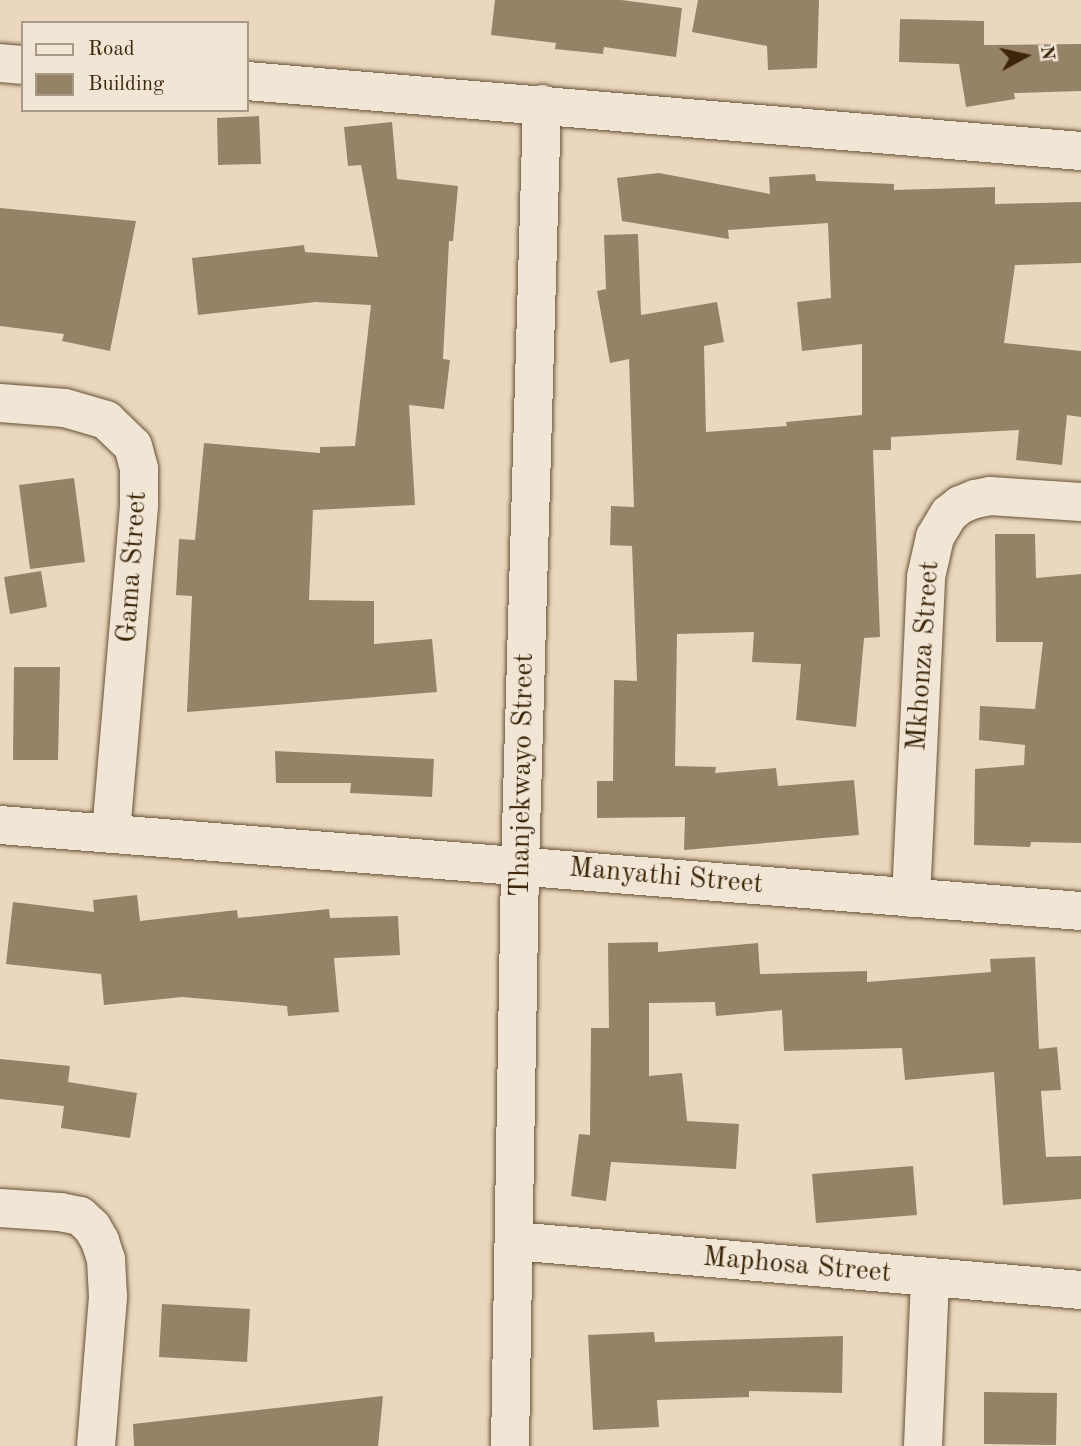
<!DOCTYPE html>
<html>
<head>
<meta charset="utf-8">
<style>
	body { margin:0 }
	#map { position:relative; width:1081px; height:1446px; overflow:hidden; background:#ead7be; font-family:"Old Standard TT",serif }
	div>[style] { position:absolute }
	.building>* { inset:0; background:#968266 }
	.roads { filter:drop-shadow(0 0 2px #685235) drop-shadow(0 0 2px #685235) }
	.minor>* { height:38px; margin:-19px; padding:0 19px; transform-origin:19px; border-radius:19px; background:#f1e5d5 }
	span { translate:-50% -50%; white-space:nowrap; text-align:center; line-height:1.15; -webkit-text-stroke:5px #f1e5d5; paint-order:stroke }
	.street-label { font-size:28px; color:#3c2507 }
	.legend { position:absolute; left:21px; top:21px; width:228px; height:91px; box-sizing:border-box; background:#f1e5d5; border:2px solid #a99883; margin:0; padding:9px 12px; list-style:none; font-size:21px; color:#3c2507 }
	.legend li { display:flex; align-items:center; gap:14px; height:35px }
	.legend b { width:35px; border:2px solid #a99883 }
	.north { position:absolute; left:990px; top:21px; width:70px; height:70px; -webkit-text-stroke:5px #f1e5d5; paint-order:stroke; rotate:82deg; font-size:19px; font-weight:700; line-height:28px; text-align:center; color:#3c2507 }
	.north::after { content:''; display:block; margin:auto; width:24px; height:32px; background:#3c2507; clip-path:polygon(50% 0,100% 100%,50% 72%,0 100%) }
</style>
</head>
<body>
<div id="map">
	<div class="building">
		<i style="clip-path:polygon(495px 0,621px 0,682px 8px,676px 57px,604px 47px,603px 54px,555px 49px,556px 43px,491px 35px)"></i>
		<i style="clip-path:polygon(698px 0,819px 0,817px 68px,768px 70px,767px 46px,692px 32px)"></i>
		<i style="clip-path:polygon(900px 19px,984px 21px,984px 45px,1081px 44px,1081px 91px,1014px 93px,1015px 99px,966px 107px,959px 64px,899px 62px)"></i>
		<i style="clip-path:polygon(259px 116px,261px 164px,218px 165px,217px 118px)"></i>
		<i style="clip-path:polygon(392px 122px,397px 179px,458px 186px,453px 241px,449px 241px,443px 359px,450px 360px,444px 409px,409px 405px,415px 505px,313px 510px,309px 600px,374px 601px,374px 644px,432px 639px,437px 692px,187px 712px,192px 596px,176px 595px,179px 539px,195px 540px,204px 443px,320px 453px,320px 447px,355px 446px,371px 305px,316px 302px,198px 315px,192px 258px,304px 245px,305px 252px,378px 257px,361px 165px,348px 166px,344px 127px)"></i>
		<i style="clip-path:polygon(659px 173px,770px 194px,769px 177px,815px 174px,816px 181px,894px 184px,894px 190px,995px 187px,995px 204px,1081px 202px,1081px 263px,1015px 265px,1004px 343px,1081px 351px,1081px 417px,1067px 415px,1062px 465px,1016px 460px,1019px 430px,891px 437px,891px 450px,873px 450px,880px 637px,864px 638px,856px 727px,796px 720px,801px 664px,752px 662px,754px 632px,677px 634px,675px 766px,716px 767px,715px 773px,776px 768px,778px 786px,854px 780px,859px 835px,684px 850px,685px 817px,597px 818px,597px 781px,613px 781px,614px 680px,637px 681px,632px 546px,610px 545px,611px 506px,634px 507px,629px 359px,610px 363px,597px 291px,606px 289px,604px 235px,638px 234px,641px 315px,717px 302px,724px 342px,704px 346px,706px 432px,787px 426px,786px 422px,862px 415px,862px 344px,802px 351px,797px 302px,831px 298px,828px 223px,728px 230px,729px 239px,622px 221px,617px 178px)"></i>
		<i style="clip-path:polygon(0 208px,136px 221px,110px 351px,62px 341px,64px 334px,0 326px)"></i>
		<i style="clip-path:polygon(74px 478px,85px 562px,30px 569px,19px 485px)"></i>
		<i style="clip-path:polygon(995px 534px,1035px 534px,1036px 578px,1081px 574px,1081px 843px,1031px 842px,1030px 847px,974px 845px,975px 769px,1024px 765px,1025px 745px,979px 740px,980px 706px,1035px 709px,1043px 642px,996px 642px)"></i>
		<i style="clip-path:polygon(41px 571px,47px 607px,10px 614px,4px 577px)"></i>
		<i style="clip-path:polygon(14px 667px,60px 667px,58px 760px,13px 760px)"></i>
		<i style="clip-path:polygon(275px 751px,434px 759px,432px 797px,350px 793px,351px 783px,276px 783px)"></i>
		<i style="clip-path:polygon(137px 895px,140px 921px,237px 910px,238px 918px,329px 909px,330px 918px,398px 916px,400px 955px,334px 958px,339px 1012px,288px 1016px,287px 1006px,182px 997px,104px 1005px,101px 974px,6px 964px,13px 902px,94px 912px,93px 900px)"></i>
		<i style="clip-path:polygon(658px 942px,658px 952px,758px 943px,760px 974px,867px 971px,867px 982px,991px 972px,990px 959px,1035px 957px,1039px 1049px,1057px 1047px,1061px 1090px,1041px 1091px,1046px 1157px,1081px 1156px,1081px 1199px,1003px 1205px,994px 1072px,905px 1080px,902px 1048px,784px 1051px,782px 1010px,716px 1016px,715px 1002px,649px 1003px,649px 1076px,682px 1073px,687px 1121px,739px 1124px,736px 1169px,611px 1162px,606px 1201px,571px 1196px,579px 1134px,590px 1135px,591px 1028px,609px 1028px,608px 943px)"></i>
		<i style="clip-path:polygon(0 1059px,70px 1066px,68px 1082px,137px 1093px,130px 1138px,61px 1128px,64px 1106px,0 1099px)"></i>
		<i style="clip-path:polygon(913px 1166px,917px 1215px,816px 1223px,812px 1174px)"></i>
		<i style="clip-path:polygon(162px 1304px,250px 1309px,247px 1362px,159px 1357px)"></i>
		<i style="clip-path:polygon(654px 1332px,655px 1342px,843px 1336px,842px 1393px,749px 1391px,749px 1397px,657px 1400px,659px 1427px,593px 1430px,588px 1335px)"></i>
		<i style="clip-path:polygon(984px 1392px,1057px 1393px,1056px 1445px,984px 1444px)"></i>
		<i style="clip-path:polygon(383px 1396px,378px 1446px,134px 1446px,133px 1424px)"></i>
	</div>
	<div class="roads">
		<div class="minor">
			<i style="left:0;top:63px;width:23px;rotate:5deg"></i>
			<i style="left:247px;top:81px;width:837px;rotate:4.8deg"></i>
			<i style="left:0;top:403px;width:65px;rotate:4.4deg"></i>
			<i style="left:65px;top:408px;width:43px;rotate:16.3deg"></i>
			<i style="left:106px;top:420px;width:37px;rotate:44deg"></i>
			<i style="left:133px;top:446px;width:24px;rotate:75deg"></i>
			<i style="left:139px;top:469px;width:37px;rotate:90deg"></i>
			<i style="left:139px;top:506px;width:329px;rotate:94.9deg"></i>
			<i style="left:0;top:825px;width:1084px;rotate:4.55deg"></i>
			<i style="left:911px;top:898px;width:321px;rotate:-87.3deg"></i>
			<i style="left:926px;top:577px;width:41px;rotate:-77.3deg"></i>
			<i style="left:935px;top:537px;width:27px;rotate:-59deg"></i>
			<i style="left:949px;top:514px;width:14px;rotate:-39deg"></i>
			<i style="left:960px;top:505px;width:16px;rotate:-22deg"></i>
			<i style="left:975px;top:499px;width:15px;rotate:-11deg"></i>
			<i style="left:990px;top:496px;width:91px;rotate:3.8deg"></i>
			<i style="left:0;top:1208px;width:60px;rotate:3.8deg"></i>
			<i style="left:60px;top:1212px;width:20px;rotate:11deg"></i>
			<i style="left:80px;top:1216px;width:16px;rotate:43deg"></i>
			<i style="left:92px;top:1227px;width:16px;rotate:60deg"></i>
			<i style="left:100px;top:1241px;width:19px;rotate:72deg"></i>
			<i style="left:106px;top:1259px;width:38px;rotate:87deg"></i>
			<i style="left:108px;top:1297px;width:149px;rotate:94.6deg"></i>
			<i style="left:514px;top:1241px;width:569px;rotate:4.94deg"></i>
			<i style="left:510px;top:1446px;width:581px;rotate:-89.01deg"></i>
			<i style="left:520px;top:865px;width:761px;rotate:-88.34deg"></i>
			<i style="left:923px;top:1446px;width:169px;rotate:-87.6deg"></i>
		</div>
	</div>
	<div class="street-label">
		<span style="left:133px;top:567px;rotate:-86deg">Gama Street</span>
		<span style="left:924px;top:656px;rotate:-86deg">Mkhonza Street</span>
		<span style="left:523px;top:775px;rotate:-89deg">Thanjekwayo Street</span>
		<span style="left:666px;top:877px;rotate:5deg">Manyathi Street</span>
		<span style="left:797px;top:1266px;rotate:5deg">Maphosa Street</span>
	</div>
	<ul class="legend">
	<li><b style="height:9px;background:#f1e5d5"></b>Road</li>
	<li><b style="height:19px;background:#968266"></b>Building</li>
	</ul>
	<div class="north">N</div>
</div>
</body>
</html>
